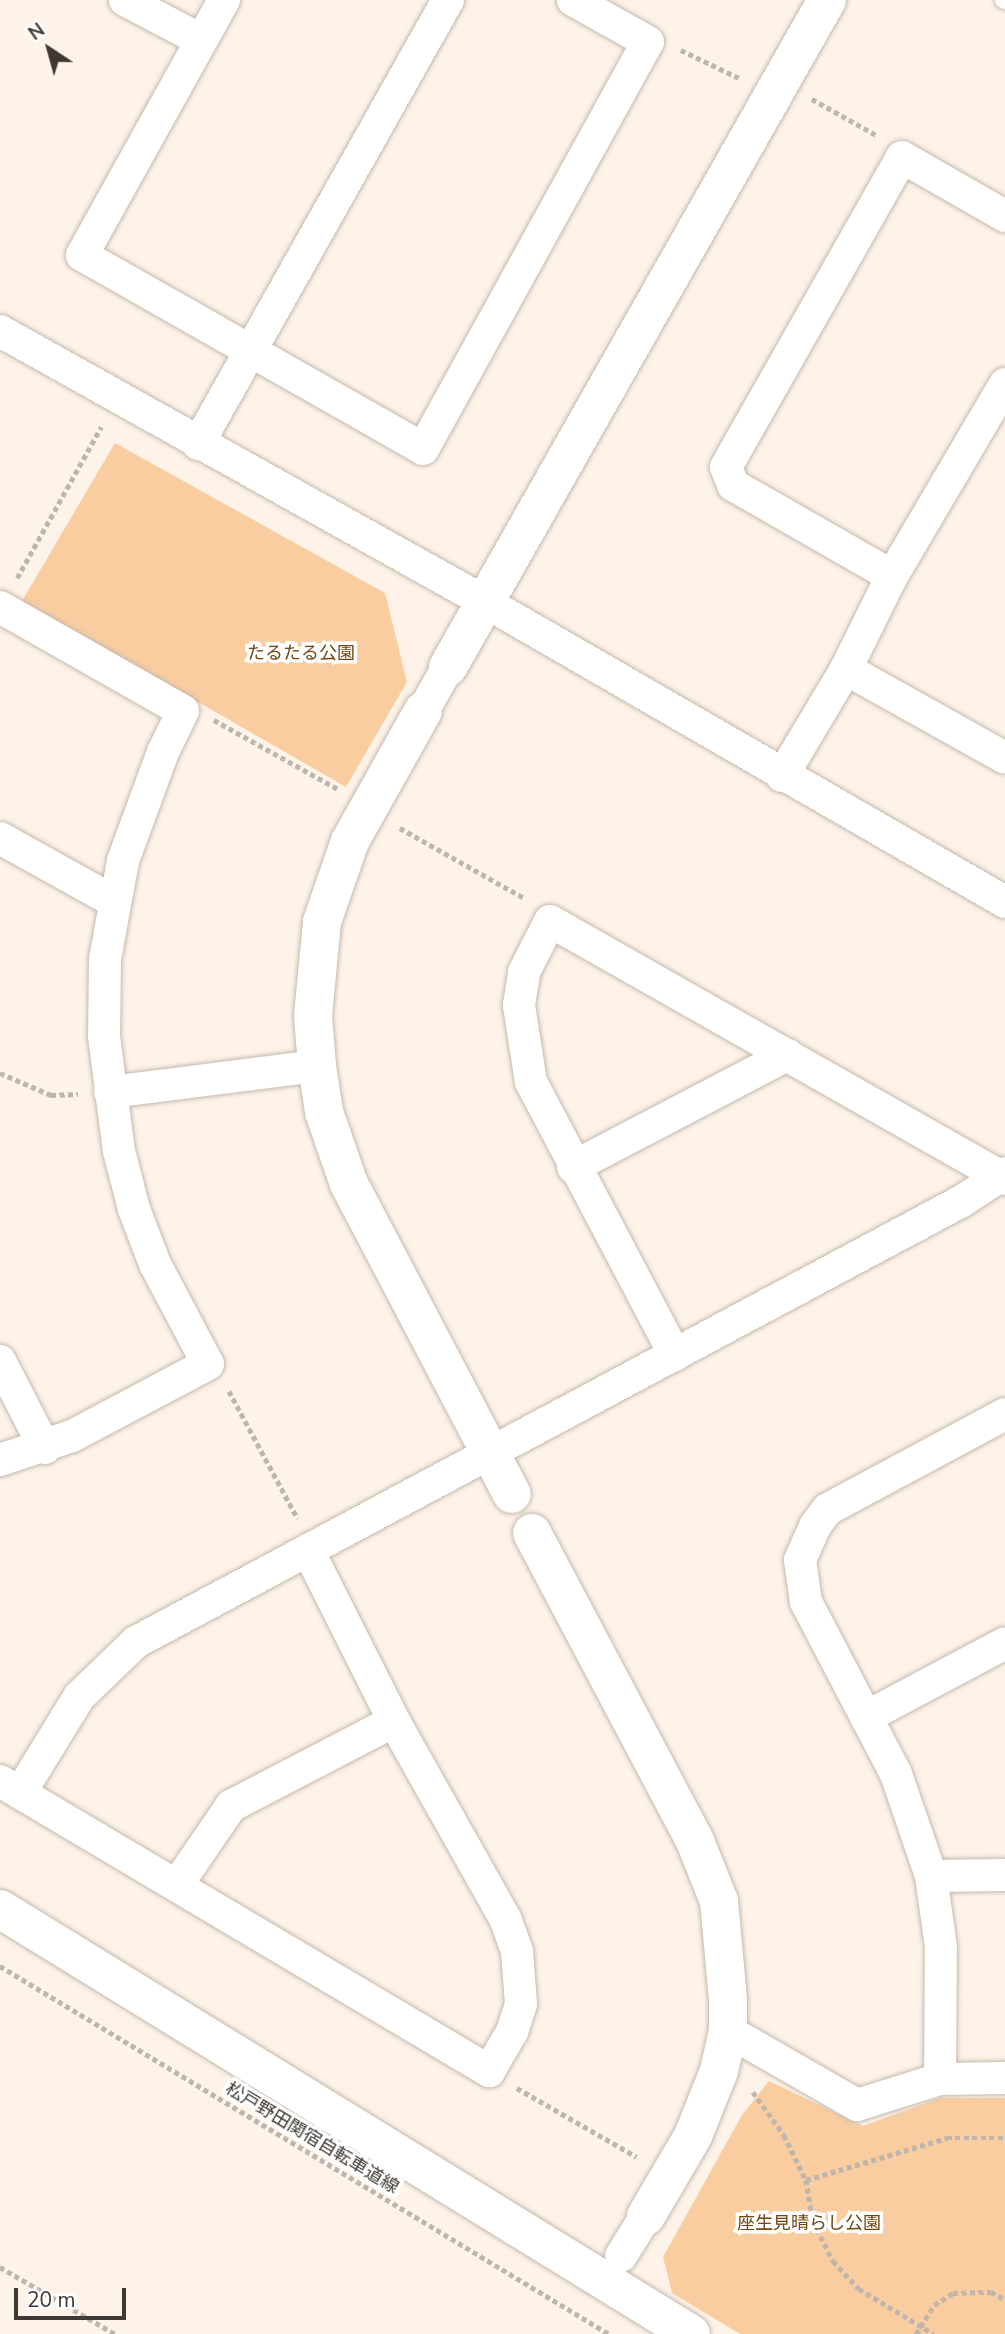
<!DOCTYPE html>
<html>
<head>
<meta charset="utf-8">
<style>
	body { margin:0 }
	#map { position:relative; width:1005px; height:2334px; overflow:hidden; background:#fef3e9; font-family:"Nunito Sans","Noto Sans JP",sans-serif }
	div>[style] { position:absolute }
	.green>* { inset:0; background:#f9cda0 }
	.path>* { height:4.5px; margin-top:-2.25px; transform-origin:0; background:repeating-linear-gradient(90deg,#beb5ac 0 5px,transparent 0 8.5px) }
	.roads { filter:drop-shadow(0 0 2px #c5b9ac) drop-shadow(0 0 2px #c5b9ac) }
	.service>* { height:16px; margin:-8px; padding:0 8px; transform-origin:8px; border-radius:8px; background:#fff }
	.minor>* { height:32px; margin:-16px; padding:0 16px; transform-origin:16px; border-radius:16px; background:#fff }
	.tertiary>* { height:38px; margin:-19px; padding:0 19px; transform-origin:19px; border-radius:19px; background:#fff }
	span { translate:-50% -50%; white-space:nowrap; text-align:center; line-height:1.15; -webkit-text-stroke:7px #fff; paint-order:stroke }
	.park-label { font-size:18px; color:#71460f }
	.street-label { font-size:18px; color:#3e3934 }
	.north { position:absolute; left:14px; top:14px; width:70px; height:70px; -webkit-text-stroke:5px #fff; paint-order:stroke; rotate:324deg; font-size:19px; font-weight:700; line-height:28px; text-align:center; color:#3e3934 }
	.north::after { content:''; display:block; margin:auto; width:24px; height:32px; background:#3e3934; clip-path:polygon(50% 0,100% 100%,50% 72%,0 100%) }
	.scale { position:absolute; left:14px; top:2288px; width:112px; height:32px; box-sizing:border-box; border:4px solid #3e3934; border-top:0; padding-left:9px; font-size:21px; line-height:24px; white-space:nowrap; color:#3e3934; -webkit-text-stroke:5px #fff; paint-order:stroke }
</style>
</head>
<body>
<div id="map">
	<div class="green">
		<i style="clip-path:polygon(115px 443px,385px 593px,407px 682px,346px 787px,22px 601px)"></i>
		<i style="clip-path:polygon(769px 2081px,863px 2126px,940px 2098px,1005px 2098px,1005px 2334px,740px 2334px,672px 2293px,663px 2257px,742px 2115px)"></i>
	</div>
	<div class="path">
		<i style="left:681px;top:50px;width:64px;rotate:25.8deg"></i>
		<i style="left:812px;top:99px;width:76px;rotate:29.3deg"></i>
		<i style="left:17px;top:578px;width:173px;rotate:-60.9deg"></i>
		<i style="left:214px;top:720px;width:142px;rotate:29.1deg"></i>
		<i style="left:400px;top:828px;width:142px;rotate:29.4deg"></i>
		<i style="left:0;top:1073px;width:56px;rotate:23.3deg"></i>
		<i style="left:51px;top:1095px;width:27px;rotate:-2deg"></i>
		<i style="left:229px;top:1391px;width:145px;rotate:61.7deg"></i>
		<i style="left:0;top:1966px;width:712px;rotate:31.14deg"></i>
		<i style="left:517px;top:2088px;width:138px;rotate:29.9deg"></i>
		<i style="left:753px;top:2092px;width:53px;rotate:54.2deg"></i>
		<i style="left:784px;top:2135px;width:50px;rotate:63.9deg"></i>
		<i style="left:806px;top:2180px;width:42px;rotate:80.3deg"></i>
		<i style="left:813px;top:2221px;width:45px;rotate:63.4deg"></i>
		<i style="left:833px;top:2261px;width:38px;rotate:47deg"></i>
		<i style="left:859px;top:2289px;width:87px;rotate:31deg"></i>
		<i style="left:806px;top:2180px;width:147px;rotate:-16.6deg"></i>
		<i style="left:947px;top:2138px;width:58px"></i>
		<i style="left:0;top:2267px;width:133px;rotate:30.2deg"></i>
		<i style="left:916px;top:2334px;width:34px;rotate:-58deg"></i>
		<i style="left:934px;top:2305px;width:22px;rotate:-32deg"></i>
		<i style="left:953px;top:2293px;width:38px;rotate:-2deg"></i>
		<i style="left:991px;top:2292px;width:16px;rotate:27deg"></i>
	</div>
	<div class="roads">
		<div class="service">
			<i style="left:1003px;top:0;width:2px;rotate:27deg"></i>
		</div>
		<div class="minor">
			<i style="left:125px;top:0;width:86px;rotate:27.8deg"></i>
			<i style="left:224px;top:0;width:292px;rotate:119.1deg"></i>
			<i style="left:82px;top:255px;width:392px;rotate:29.6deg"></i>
			<i style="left:423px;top:449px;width:465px;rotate:-61.1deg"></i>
			<i style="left:648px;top:42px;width:86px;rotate:-150.8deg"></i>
			<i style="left:0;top:331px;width:558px;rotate:29.18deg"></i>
			<i style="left:487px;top:603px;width:598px;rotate:29.99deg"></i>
			<i style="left:198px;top:444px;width:510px;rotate:-60.62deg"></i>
			<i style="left:892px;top:576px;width:223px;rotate:-59.5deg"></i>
			<i style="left:0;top:607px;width:210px;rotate:29.6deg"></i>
			<i style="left:183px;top:711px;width:46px;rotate:116deg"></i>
			<i style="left:163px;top:752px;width:116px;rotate:110.2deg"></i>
			<i style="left:123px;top:861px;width:100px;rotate:100.4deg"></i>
			<i style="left:105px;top:959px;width:77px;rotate:90.7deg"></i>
			<i style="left:104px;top:1036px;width:116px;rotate:82.6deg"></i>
			<i style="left:119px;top:1151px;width:60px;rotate:75.5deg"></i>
			<i style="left:134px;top:1209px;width:59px;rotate:69.1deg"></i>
			<i style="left:155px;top:1264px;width:113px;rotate:62.1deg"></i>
			<i style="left:208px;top:1364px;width:154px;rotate:152.1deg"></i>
			<i style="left:72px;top:1436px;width:76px;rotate:161.6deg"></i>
			<i style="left:846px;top:669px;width:104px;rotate:-63.7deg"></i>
			<i style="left:892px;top:576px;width:183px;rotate:-150.2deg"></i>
			<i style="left:733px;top:485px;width:19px;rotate:-111deg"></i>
			<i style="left:726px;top:467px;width:356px;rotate:-60.4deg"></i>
			<i style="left:902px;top:157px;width:119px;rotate:29.8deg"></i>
			<i style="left:423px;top:711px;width:51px;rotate:-60.4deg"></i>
			<i style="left:782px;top:776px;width:125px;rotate:-59.1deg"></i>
			<i style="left:846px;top:669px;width:182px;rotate:29.2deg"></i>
			<i style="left:0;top:838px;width:129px;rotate:29.1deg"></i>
			<i style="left:110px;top:1092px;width:209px;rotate:-7.2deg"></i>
			<i style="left:573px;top:1167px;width:242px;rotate:-27.6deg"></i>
			<i style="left:675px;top:1355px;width:309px;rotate:-117.8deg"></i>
			<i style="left:531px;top:1082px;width:78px;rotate:-98.9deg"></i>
			<i style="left:519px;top:1005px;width:33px;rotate:-81deg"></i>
			<i style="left:524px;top:972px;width:57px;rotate:-63deg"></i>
			<i style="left:550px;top:921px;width:523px;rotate:29.55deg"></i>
			<i style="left:0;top:1361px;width:98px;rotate:62.7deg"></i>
			<i style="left:866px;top:1717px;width:157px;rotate:-28deg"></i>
			<i style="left:0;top:1781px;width:569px;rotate:30.67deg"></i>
			<i style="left:489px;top:2071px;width:45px;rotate:-59.5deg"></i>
			<i style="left:512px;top:2032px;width:29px;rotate:-72deg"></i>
			<i style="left:521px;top:2004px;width:53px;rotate:-94.3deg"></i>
			<i style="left:517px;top:1951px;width:33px;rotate:-110deg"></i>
			<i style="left:506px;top:1920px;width:228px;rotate:-119.4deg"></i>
			<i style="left:394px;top:1721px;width:191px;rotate:-116.7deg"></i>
			<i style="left:20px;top:1793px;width:113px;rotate:-58.4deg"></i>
			<i style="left:79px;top:1697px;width:79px;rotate:-44deg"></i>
			<i style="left:136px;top:1642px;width:936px;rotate:-28.1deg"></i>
			<i style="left:962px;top:1201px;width:51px;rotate:-33.1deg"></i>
			<i style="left:931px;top:1876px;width:74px;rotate:-0.8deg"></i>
			<i style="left:177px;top:1885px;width:96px;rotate:-55.6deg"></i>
			<i style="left:231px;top:1806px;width:184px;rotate:-27.5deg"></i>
			<i style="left:728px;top:2031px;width:149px;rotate:29.8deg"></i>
			<i style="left:857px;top:2105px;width:87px;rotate:-17.4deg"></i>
			<i style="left:940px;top:2079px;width:65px;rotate:-0.9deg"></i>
			<i style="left:940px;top:2079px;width:132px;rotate:-89.6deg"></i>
			<i style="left:941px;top:1947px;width:72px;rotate:-98deg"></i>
			<i style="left:931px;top:1876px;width:108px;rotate:-108.9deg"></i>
			<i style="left:896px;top:1774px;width:194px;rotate:-117.6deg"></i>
			<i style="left:806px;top:1602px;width:42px;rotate:-98.1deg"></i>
			<i style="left:800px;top:1560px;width:37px;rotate:-66deg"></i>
			<i style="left:815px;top:1526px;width:21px;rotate:-53deg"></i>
			<i style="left:828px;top:1509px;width:201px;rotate:-28.2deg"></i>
			<i style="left:621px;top:2256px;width:47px;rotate:-58deg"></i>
		</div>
		<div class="tertiary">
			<i style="left:448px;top:667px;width:767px;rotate:-60.39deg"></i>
			<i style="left:423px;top:711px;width:149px;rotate:119.3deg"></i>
			<i style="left:350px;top:841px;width:86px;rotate:109.1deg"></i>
			<i style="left:322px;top:922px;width:94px;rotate:95.5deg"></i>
			<i style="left:313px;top:1016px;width:50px;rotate:85.4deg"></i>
			<i style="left:317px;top:1066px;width:47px;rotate:81.3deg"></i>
			<i style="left:324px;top:1112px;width:76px;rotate:70.9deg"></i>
			<i style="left:349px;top:1184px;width:350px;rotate:62.3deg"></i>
			<i style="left:532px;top:1533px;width:348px;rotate:62.1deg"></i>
			<i style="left:695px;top:1841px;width:65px;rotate:68.2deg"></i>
			<i style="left:719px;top:1901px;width:99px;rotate:84.8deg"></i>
			<i style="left:728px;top:2000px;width:31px;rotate:90deg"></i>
			<i style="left:728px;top:2031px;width:41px;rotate:102.7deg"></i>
			<i style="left:719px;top:2071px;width:70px;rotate:111.8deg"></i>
			<i style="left:693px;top:2136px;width:93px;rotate:120.4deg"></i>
			<i style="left:0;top:1909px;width:811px;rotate:31.59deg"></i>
		</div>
	</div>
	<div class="park-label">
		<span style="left:301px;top:653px">たるたる公園</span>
		<span style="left:809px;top:2223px">座生見晴らし公園</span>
	</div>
	<div class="street-label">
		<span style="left:312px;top:2138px;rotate:31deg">松戸野田関宿自転車道線</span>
	</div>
	<div class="north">N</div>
	<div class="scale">20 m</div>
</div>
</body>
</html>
